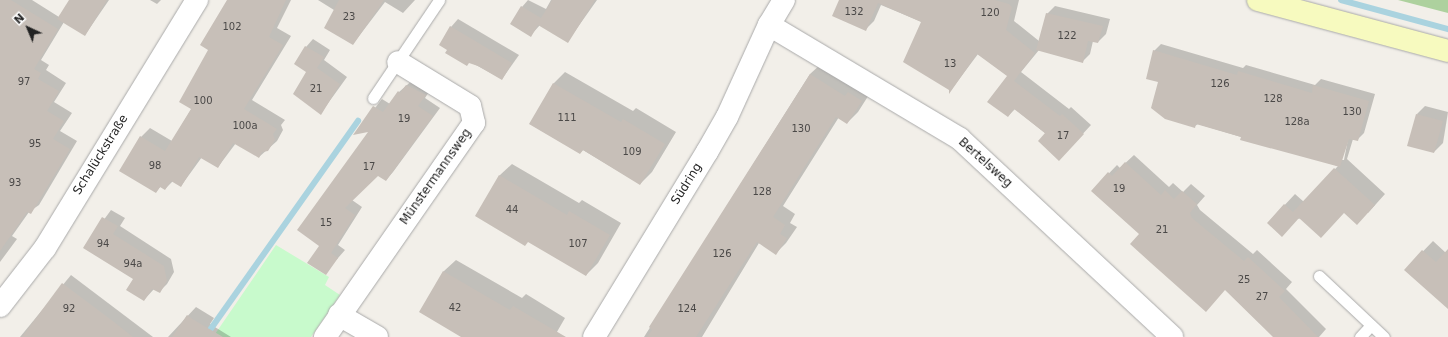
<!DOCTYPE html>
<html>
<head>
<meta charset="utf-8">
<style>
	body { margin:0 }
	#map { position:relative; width:1448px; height:337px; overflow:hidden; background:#f2efe9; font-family:"DejaVu Sans",sans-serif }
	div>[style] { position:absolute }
	.forest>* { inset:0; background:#add19e }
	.park>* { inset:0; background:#c8facc }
	.shadow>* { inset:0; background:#0003 }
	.stream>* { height:6px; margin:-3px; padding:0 3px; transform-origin:3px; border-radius:3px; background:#aad3df }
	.building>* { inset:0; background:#c7bfb8 }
	.roads { filter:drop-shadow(0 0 1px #a9a9a9) drop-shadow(0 0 1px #a9a9a9) }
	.service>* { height:11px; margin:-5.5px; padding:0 5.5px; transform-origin:5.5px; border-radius:5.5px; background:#fff }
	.minor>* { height:22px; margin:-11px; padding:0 11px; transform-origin:11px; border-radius:11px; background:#fff }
	.tertiary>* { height:22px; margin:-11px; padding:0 11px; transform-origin:11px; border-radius:11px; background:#fff }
	.secondary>* { height:22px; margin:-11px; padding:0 11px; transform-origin:11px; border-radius:11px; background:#f7fabf }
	span { translate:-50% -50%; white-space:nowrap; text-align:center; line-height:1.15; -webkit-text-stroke:4px #fff; paint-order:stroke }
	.number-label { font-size:10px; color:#4b4948 }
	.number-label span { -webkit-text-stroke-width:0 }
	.street-label { font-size:12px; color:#222 }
	.north { position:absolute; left:8px; top:8px; width:40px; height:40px; -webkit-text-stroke:3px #fff; paint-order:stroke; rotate:316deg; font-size:11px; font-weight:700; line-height:16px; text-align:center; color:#222 }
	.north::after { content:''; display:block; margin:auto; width:14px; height:18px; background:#222; clip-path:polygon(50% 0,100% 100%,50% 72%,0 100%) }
</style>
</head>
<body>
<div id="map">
	<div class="forest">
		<i style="clip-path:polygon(1398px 0,1448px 0,1448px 13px)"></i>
	</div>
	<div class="park">
		<i style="clip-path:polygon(276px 245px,329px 277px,325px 285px,340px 295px,311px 337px,213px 337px)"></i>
	</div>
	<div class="shadow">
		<i style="clip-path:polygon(0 0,32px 0,59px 17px,70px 0,109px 0,85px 35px,64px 22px,41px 60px,49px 65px,46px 70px,66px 83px,54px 102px,72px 113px,60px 131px,77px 141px,39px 205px,29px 212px,12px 236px,17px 239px,0 262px)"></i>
		<i style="clip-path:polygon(150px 0,161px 0,157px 4px)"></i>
		<i style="clip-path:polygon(235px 0,291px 0,277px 28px,291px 36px,252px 100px,285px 120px,281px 125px,283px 130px,277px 141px,259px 157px,236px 143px,218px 167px,202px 157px,181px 186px,173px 181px,165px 189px,161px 186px,156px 192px,121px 171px,141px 137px,150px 128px,172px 141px,192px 108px,210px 50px)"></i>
		<i style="clip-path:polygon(318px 0,415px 0,403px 13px,385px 2px,353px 44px,334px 10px)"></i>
		<i style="clip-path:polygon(528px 0,546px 9px,551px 0,597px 0,568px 41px,540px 25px,531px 35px,522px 7px)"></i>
		<i style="clip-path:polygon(840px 0,1019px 0,1014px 21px,1039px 41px,1047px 14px,1055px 6px,1110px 19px,1106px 34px,1098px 42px,1093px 41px,1090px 54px,1082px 62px,1039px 50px,1021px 72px,1069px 109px,1071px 107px,1091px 125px,1067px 151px,1015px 109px,1008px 116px,1008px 76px,978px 54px,951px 90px,922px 22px,881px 5px,874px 21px,866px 29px)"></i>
		<i style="clip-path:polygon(458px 19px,519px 55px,502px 79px,448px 50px,451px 27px)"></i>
		<i style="clip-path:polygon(313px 39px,330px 50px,324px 60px,347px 77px,321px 113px,308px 72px,306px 47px)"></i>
		<i style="clip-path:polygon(evenodd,1161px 44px,1243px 68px,1246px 65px,1315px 85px,1321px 79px,1375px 94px,1364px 133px,1357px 140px,1353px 139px,1347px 159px,1385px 194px,1368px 213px,1345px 212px,1268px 223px,1295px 194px,1304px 202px,1338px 166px,1198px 124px,1195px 126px,1160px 81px,1154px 51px,1161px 44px,1349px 134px,1344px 160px,1341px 160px,1349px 134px)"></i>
		<i style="clip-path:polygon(821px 64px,872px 90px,858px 112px,847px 123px,839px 117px,783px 206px,795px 214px,790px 223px,797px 227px,786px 243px,776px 253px,759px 243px,702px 337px,644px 337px,810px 74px)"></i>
		<i style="clip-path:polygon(565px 72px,633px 111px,636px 108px,676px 132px,652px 172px,640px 184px,583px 150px,580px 153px,530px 124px,554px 83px)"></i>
		<i style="clip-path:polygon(415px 78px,432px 87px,425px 98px,440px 108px,393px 172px,386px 180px,378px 174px,352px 200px,362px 207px,338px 245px,345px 250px,325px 273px,320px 246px,370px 130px,355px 134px,382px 99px,390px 104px,399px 92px)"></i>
		<i style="clip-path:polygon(1425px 106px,1448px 112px,1443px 143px,1434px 152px,1417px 114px)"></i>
		<i style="clip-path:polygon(1134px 155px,1169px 187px,1173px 183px,1183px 192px,1191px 184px,1205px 196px,1197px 205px,1200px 210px,1253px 254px,1257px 250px,1292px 282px,1286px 289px,1326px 329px,1319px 337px,1274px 337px,1225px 289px,1140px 234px,1092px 191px,1117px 165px,1120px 168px)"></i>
		<i style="clip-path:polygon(512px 164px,579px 203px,582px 200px,621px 223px,598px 263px,586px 275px,528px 241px,476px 216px,500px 175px)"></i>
		<i style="clip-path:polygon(111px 210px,125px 218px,120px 226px,171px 259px,174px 272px,167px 284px,159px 292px,154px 289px,144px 300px,135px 278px,84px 247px)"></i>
		<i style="clip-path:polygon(1433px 241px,1446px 253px,1448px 251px,1448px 301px,1405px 270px)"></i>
		<i style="clip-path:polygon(456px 260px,522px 298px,526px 294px,565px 318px,554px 337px,463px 337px,420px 312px,444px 271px)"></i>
		<i style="clip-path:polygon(71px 275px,153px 337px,20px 337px)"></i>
		<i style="clip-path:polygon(196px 307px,214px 318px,210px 324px,231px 337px,168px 337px)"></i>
	</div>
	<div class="stream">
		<i style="left:1341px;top:0;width:111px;rotate:15.2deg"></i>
		<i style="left:205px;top:337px;width:265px;rotate:-54.7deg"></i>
	</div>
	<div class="building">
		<i style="clip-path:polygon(0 0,11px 0,58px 29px,34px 69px,41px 73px,38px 79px,59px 91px,47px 111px,64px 121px,53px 139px,70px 149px,31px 214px,27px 212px,0 251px)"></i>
		<i style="clip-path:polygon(69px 0,107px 0,85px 36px,57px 19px)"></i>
		<i style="clip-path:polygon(227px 0,286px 0,269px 37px,283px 45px,244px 109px,277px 129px,273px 134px,275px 140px,268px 151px,262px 152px,259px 158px,233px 143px,218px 168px,199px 157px,181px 187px,171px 181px,165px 190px,160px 187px,156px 193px,119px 171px,140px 136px,165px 151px,191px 109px,179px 102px,208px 50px,200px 45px)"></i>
		<i style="clip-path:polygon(339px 0,384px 0,353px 45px,324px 28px)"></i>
		<i style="clip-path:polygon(552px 0,595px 0,568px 43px,538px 25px,531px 37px,510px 24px,521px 6px,541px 18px)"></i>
		<i style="clip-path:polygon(839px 0,995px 0,1009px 4px,1012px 7px,1006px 30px,1035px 53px,1014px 81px,1060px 116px,1062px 114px,1084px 134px,1059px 161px,1038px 141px,1045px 133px,1014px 109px,1008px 117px,987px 102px,1007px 76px,977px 54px,949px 94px,949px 90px,903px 62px,921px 22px,878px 3px,866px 31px,832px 16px)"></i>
		<i style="clip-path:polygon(1046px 13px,1103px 26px,1098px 43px,1088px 41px,1083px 63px,1036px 50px)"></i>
		<i style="clip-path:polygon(450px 26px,512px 63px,502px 80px,478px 66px,469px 63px,467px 66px,445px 53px,447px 50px,439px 45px)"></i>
		<i style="clip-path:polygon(305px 46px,324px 57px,317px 68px,340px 84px,321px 115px,293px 94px,306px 72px,294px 64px)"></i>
		<i style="clip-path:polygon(1153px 50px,1237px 75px,1238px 71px,1312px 93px,1313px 85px,1369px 101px,1358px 141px,1349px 139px,1340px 167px,1240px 140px,1241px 137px,1196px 124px,1195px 128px,1165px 119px,1151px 108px,1158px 82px,1146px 79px)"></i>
		<i style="clip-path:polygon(810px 74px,845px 96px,848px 92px,862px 101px,847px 124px,836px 117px,773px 217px,785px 225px,780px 234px,787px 238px,776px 255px,757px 242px,696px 337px,647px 337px,652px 330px,649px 327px)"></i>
		<i style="clip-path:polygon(553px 83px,621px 122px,623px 119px,665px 144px,640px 185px,583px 150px,580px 154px,529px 124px)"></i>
		<i style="clip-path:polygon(406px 85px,426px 95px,418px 106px,433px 116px,386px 181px,378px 176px,345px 208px,355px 215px,331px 253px,338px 258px,326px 275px,307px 263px,319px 246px,297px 230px,368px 132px,353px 135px,373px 106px,383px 112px,398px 91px,400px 93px)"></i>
		<i style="clip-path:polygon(1416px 114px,1443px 121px,1434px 153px,1407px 146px)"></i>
		<i style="clip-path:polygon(1125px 162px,1161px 195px,1165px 190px,1174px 199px,1182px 191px,1197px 204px,1190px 213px,1192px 218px,1244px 261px,1248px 257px,1285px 291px,1279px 297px,1318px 337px,1273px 337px,1225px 290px,1206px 312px,1151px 263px,1130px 244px,1139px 234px,1091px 191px,1108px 172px,1112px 176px)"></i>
		<i style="clip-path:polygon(1334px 168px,1375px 205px,1357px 225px,1344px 213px,1321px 238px,1299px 218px,1282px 237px,1267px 223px,1284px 204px,1293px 212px)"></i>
		<i style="clip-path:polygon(499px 175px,567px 215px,569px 211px,610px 235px,586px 276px,528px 242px,525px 246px,475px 216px)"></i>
		<i style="clip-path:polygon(102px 217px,118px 226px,113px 234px,164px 266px,167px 281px,160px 293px,152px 289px,144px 301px,126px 290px,133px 279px,83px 248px)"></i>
		<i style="clip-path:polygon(1448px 249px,1448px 309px,1404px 270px,1422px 250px,1436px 262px)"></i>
		<i style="clip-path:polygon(443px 271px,510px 310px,513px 306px,566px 337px,461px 337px,419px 312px)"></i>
		<i style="clip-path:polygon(62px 283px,114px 322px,133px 337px,22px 337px)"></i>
		<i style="clip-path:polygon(187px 315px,194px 320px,223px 337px,172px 337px)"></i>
	</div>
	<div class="roads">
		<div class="service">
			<i style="left:373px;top:98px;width:118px;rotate:-56deg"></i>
			<i style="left:1319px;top:276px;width:89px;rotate:43.2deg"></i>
			<i style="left:1360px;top:337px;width:16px;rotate:-47deg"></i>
		</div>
		<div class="minor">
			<i style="left:769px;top:25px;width:222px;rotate:30.8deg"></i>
			<i style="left:960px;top:139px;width:290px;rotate:43deg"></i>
			<i style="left:0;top:306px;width:73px;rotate:-52.2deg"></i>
			<i style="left:45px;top:248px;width:291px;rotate:-58.5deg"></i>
			<i style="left:339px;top:315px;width:44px;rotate:30.1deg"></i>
			<i style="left:325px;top:337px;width:261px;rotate:-55.2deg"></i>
			<i style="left:474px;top:123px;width:17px;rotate:-103deg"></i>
			<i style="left:470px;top:106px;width:84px;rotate:-148.6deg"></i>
		</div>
		<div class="tertiary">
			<i style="left:594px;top:337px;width:217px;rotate:-58.6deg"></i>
			<i style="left:707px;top:152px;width:40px;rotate:-60.3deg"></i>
			<i style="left:727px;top:117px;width:101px;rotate:-65.5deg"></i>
			<i style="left:769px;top:25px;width:29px;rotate:-59deg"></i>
		</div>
		<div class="secondary">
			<i style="left:1258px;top:0;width:197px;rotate:15deg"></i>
		</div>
	</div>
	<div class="number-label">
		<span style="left:854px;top:12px">132</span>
		<span style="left:990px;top:13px">120</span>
		<span style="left:349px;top:17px">23</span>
		<span style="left:232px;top:27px">102</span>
		<span style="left:1067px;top:36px">122</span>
		<span style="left:950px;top:64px">13</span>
		<span style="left:24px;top:82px">97</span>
		<span style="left:1220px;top:84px">126</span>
		<span style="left:316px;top:89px">21</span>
		<span style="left:1273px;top:99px">128</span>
		<span style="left:203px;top:101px">100</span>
		<span style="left:1352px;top:112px">130</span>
		<span style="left:567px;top:118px">111</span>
		<span style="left:404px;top:119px">19</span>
		<span style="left:1297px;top:122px">128a</span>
		<span style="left:245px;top:126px">100a</span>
		<span style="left:801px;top:129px">130</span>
		<span style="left:1063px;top:136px">17</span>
		<span style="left:35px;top:144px">95</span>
		<span style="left:632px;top:152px">109</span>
		<span style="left:155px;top:166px">98</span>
		<span style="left:369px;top:167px">17</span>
		<span style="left:15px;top:183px">93</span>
		<span style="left:1119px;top:189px">19</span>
		<span style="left:762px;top:192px">128</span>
		<span style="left:512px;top:210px">44</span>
		<span style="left:326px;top:223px">15</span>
		<span style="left:1162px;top:230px">21</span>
		<span style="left:103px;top:244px">94</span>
		<span style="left:578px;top:244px">107</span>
		<span style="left:722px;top:254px">126</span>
		<span style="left:133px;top:264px">94a</span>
		<span style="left:1244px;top:280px">25</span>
		<span style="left:1262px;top:297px">27</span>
		<span style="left:455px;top:308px">42</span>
		<span style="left:69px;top:309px">92</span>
		<span style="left:687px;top:309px">124</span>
	</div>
	<div class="street-label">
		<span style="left:101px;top:155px;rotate:-58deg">Schalückstraße</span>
		<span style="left:985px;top:163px;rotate:42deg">Bertelsweg</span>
		<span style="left:436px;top:177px;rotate:-55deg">Münstermannsweg</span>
		<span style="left:687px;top:184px;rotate:-58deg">Südring</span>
	</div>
	<div class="north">N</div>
</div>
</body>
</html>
